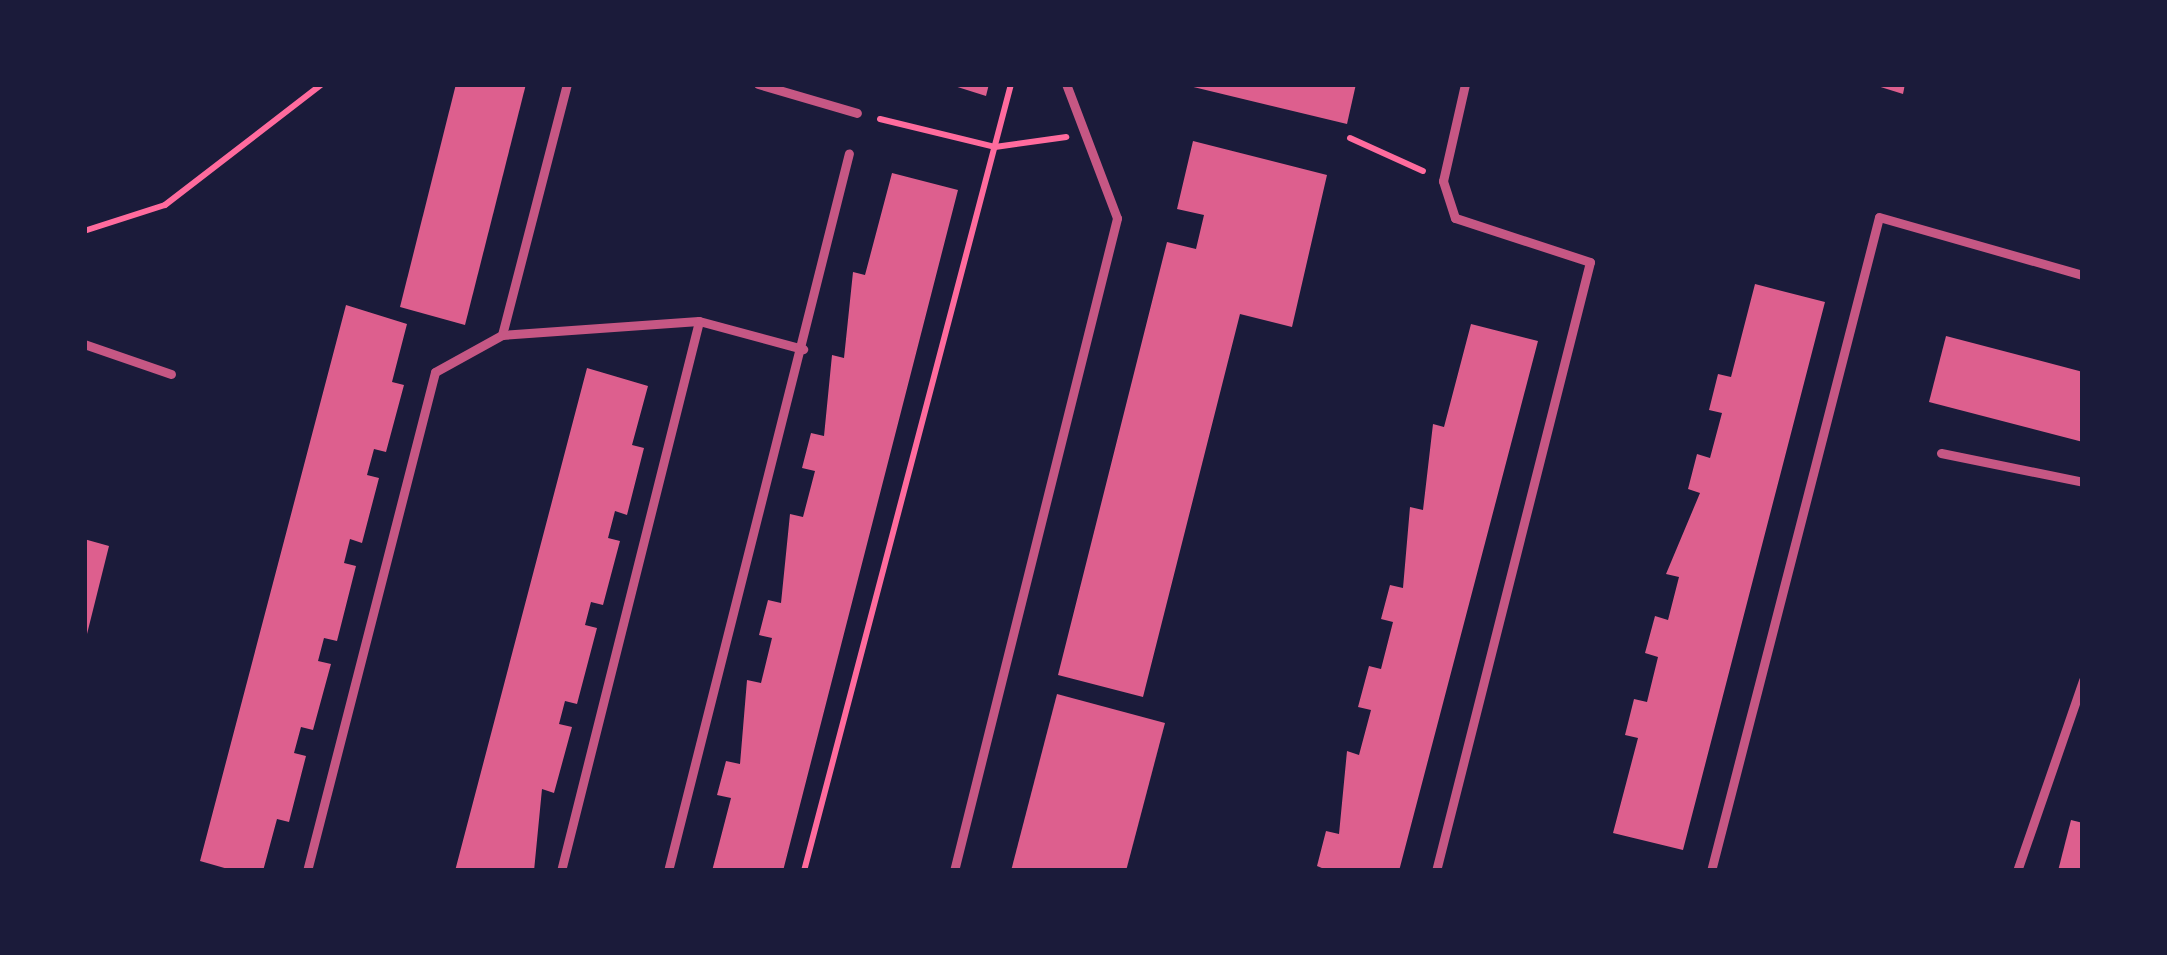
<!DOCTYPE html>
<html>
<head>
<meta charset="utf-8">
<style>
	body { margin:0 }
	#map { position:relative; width:2167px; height:955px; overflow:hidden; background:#1b1b3a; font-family:"Alegreya Sans",sans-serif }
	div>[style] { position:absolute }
	.building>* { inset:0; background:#dd5f8e }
	.path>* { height:6px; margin:-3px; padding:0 3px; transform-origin:3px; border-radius:3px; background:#ff6b9d }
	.service>* { height:9px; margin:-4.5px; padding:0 4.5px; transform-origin:4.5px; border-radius:4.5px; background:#c65784 }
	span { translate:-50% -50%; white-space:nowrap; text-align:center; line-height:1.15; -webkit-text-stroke:9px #1b1b3a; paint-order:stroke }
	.frame { position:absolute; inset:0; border:87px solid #1b1b3a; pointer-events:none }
</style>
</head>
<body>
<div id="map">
	<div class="building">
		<i style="clip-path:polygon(456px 84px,526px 84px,465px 325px,400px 307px)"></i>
		<i style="clip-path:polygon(948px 84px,989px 84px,986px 96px)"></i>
		<i style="clip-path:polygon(1181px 84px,1356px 84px,1347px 124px)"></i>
		<i style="clip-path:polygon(1871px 84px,1905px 84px,1903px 94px)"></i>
		<i style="clip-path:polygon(1193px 141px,1327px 175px,1292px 327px,1240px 314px,1143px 697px,1058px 675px,1167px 242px,1196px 249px,1204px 215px,1177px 209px)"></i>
		<i style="clip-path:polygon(892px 173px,958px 190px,783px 871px,712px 871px,731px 798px,717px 795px,726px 761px,740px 764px,747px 680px,761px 683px,772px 638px,759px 635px,768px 600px,781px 603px,790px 514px,803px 517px,815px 471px,802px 468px,811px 433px,824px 436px,832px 355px,844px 358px,853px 272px,865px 275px)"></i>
		<i style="clip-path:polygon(1755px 284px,1825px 302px,1683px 850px,1613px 833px,1638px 738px,1625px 735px,1634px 699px,1647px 702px,1658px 657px,1645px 653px,1655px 616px,1668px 620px,1679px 577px,1666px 574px,1700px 493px,1688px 489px,1697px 454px,1710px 458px,1722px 413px,1709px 410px,1718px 374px,1731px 377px)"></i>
		<i style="clip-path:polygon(346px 305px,407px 324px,392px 382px,404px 385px,386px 452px,374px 449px,367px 475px,379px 478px,362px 543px,350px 539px,344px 563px,356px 566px,337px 641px,324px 638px,318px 661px,331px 664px,313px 730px,301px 727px,294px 753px,306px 756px,289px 822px,277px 819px,263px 871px,235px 871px,200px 861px)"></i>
		<i style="clip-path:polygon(1471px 324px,1538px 341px,1399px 871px,1329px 871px,1317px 866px,1326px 831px,1339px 834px,1347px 751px,1359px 755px,1371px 710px,1358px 707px,1369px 666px,1381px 669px,1393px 622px,1381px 619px,1390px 585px,1403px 588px,1410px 507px,1423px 510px,1433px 424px,1444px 427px)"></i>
		<i style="clip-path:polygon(1946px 336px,2083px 372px,2083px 442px,1929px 402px)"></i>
		<i style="clip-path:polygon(587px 368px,648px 386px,632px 445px,644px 448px,627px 515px,615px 511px,608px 538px,620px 541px,603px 605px,591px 602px,585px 625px,597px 628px,577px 704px,565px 701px,559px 724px,572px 727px,554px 793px,542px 789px,534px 871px,455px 871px)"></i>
		<i style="clip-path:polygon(84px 539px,109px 546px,86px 638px,84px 638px)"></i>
		<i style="clip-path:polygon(1057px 694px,1165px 723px,1126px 871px,1011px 871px)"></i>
		<i style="clip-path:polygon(2071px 820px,2083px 823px,2083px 871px,2058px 871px)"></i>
	</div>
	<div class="path">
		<i style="left:880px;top:119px;width:118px;rotate:13.7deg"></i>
		<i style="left:995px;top:147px;width:72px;rotate:-8deg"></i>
		<i style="left:1350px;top:138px;width:80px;rotate:24.3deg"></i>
		<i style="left:84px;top:231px;width:85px;rotate:-17.8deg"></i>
		<i style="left:165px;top:205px;width:198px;rotate:-37.6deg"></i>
		<i style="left:804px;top:871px;width:814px;rotate:-75.26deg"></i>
	</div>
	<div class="service">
		<i style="left:758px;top:84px;width:103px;rotate:16.3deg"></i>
		<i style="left:502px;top:335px;width:259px;rotate:-75.5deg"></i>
		<i style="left:84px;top:344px;width:92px;rotate:19deg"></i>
		<i style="left:1941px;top:453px;width:145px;rotate:11.5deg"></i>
		<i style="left:307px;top:871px;width:515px;rotate:-75.61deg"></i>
		<i style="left:435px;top:372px;width:77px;rotate:-28.9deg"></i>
		<i style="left:502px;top:335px;width:197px;rotate:-4.1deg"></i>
		<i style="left:561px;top:871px;width:567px;rotate:-75.91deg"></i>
		<i style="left:699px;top:321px;width:108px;rotate:15.1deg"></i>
		<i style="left:668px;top:871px;width:740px;rotate:-75.85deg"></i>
		<i style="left:954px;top:871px;width:673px;rotate:-75.98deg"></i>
		<i style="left:1117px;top:218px;width:143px;rotate:-110.8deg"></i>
		<i style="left:1436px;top:871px;width:628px;rotate:-75.81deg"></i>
		<i style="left:1590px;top:262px;width:142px;rotate:-161.9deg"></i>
		<i style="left:1455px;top:218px;width:39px;rotate:-108deg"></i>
		<i style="left:1443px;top:181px;width:99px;rotate:-77.2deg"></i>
		<i style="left:1711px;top:871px;width:675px;rotate:-75.59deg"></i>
		<i style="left:1879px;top:217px;width:212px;rotate:15.9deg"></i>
		<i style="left:2017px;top:871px;width:202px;rotate:-70.9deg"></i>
	</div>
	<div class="frame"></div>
</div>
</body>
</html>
